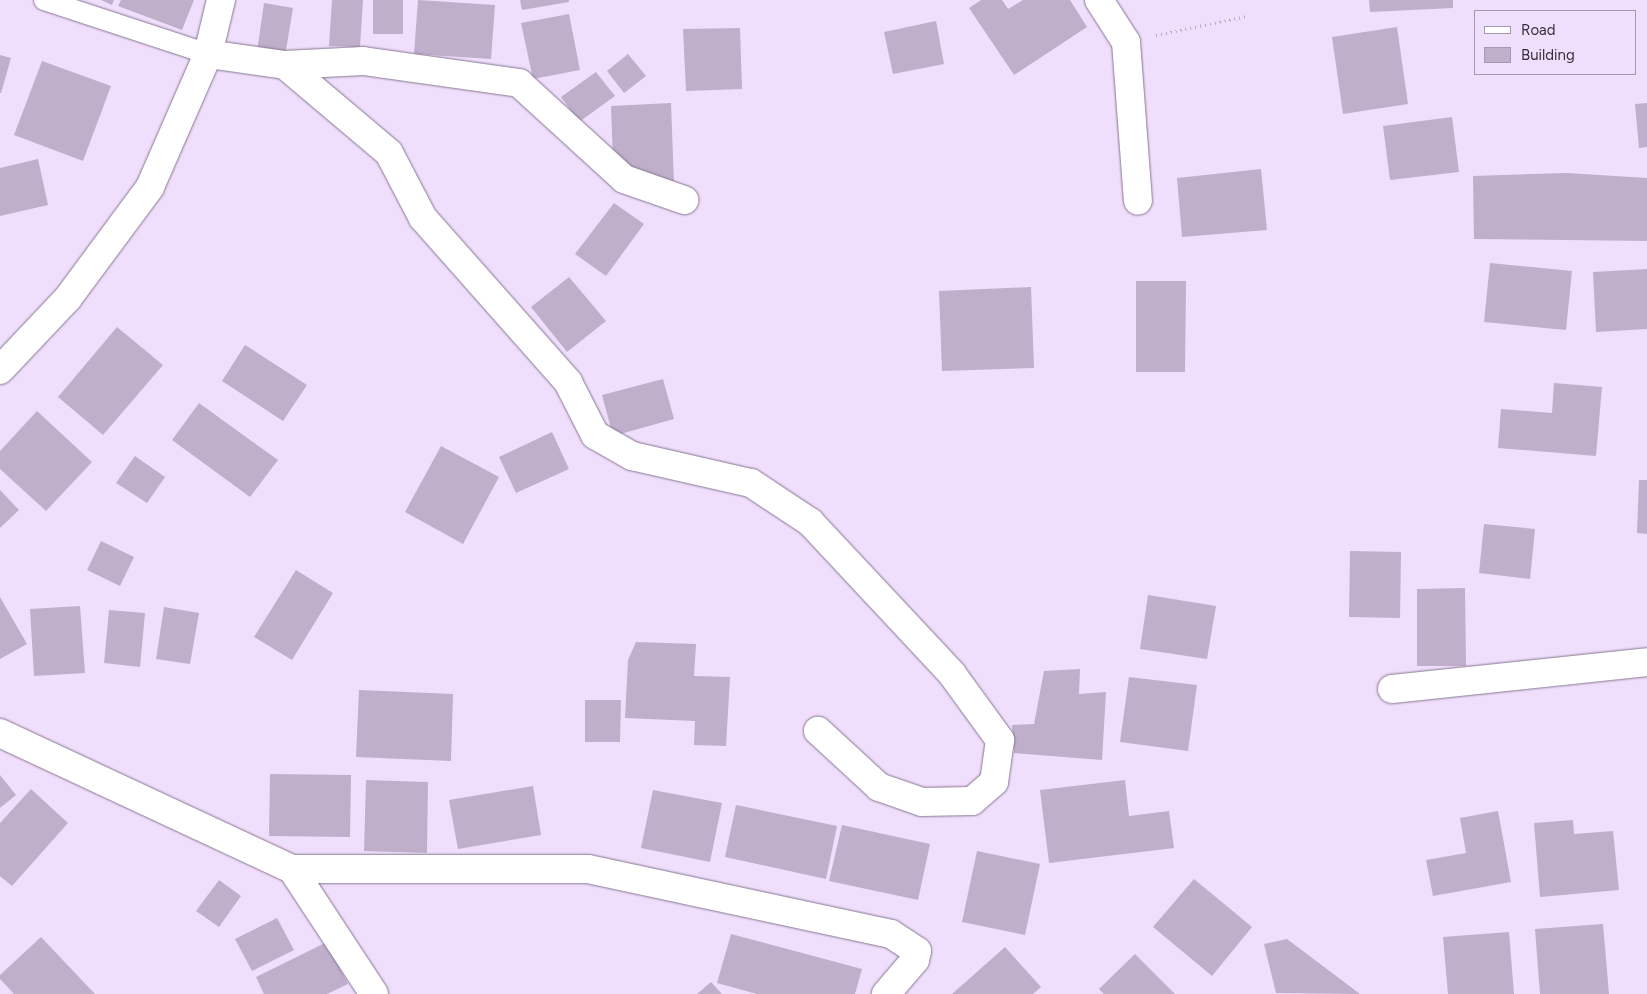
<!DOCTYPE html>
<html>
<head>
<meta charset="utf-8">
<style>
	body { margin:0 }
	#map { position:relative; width:1647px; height:994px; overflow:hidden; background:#f0dffc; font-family:Figtree,sans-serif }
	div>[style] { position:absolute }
	.building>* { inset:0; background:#bfafcb }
	.path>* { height:3px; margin-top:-1.5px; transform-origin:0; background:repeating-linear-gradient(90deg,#b6a8c0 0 1px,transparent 0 5px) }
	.roads { filter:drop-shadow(0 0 1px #867791) drop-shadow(0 0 1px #867791) }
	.service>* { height:20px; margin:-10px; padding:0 10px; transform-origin:10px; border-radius:10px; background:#fff }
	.minor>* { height:28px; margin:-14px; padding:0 14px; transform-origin:14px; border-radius:14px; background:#fff }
	.secondary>* { height:28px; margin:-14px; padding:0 14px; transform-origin:14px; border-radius:14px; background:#fff }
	span { translate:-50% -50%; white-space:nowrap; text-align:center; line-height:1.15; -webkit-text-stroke:4px #f0dffc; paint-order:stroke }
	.legend { position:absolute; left:1474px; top:10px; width:162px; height:65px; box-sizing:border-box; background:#f0dffc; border:1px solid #a699ae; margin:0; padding:6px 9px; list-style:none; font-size:15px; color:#362f3a }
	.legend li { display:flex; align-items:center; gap:10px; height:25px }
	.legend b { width:25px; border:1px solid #a699ae }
</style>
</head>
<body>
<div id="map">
	<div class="building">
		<i style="clip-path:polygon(101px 0,114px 0,112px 5px)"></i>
		<i style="clip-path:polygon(121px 0,194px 0,182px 30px,118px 6px)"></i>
		<i style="clip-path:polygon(332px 0,363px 0,360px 47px,329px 46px)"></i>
		<i style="clip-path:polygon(373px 0,403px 0,403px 34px,373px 34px)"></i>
		<i style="clip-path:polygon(418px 0,495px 5px,491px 59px,414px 54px)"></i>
		<i style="clip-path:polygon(520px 0,569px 0,569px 2px,522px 10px)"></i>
		<i style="clip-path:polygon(981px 0,1002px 0,1008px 9px,1023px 0,1070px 0,1087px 27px,1014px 75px,969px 8px)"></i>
		<i style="clip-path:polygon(1369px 0,1453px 0,1453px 8px,1370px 12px)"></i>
		<i style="clip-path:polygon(264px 3px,293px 8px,285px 56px,257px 52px)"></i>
		<i style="clip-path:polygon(569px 14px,580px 70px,533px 79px,521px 23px)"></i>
		<i style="clip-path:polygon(936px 21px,944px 64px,893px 74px,884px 32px)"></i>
		<i style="clip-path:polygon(1397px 27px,1408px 104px,1343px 114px,1332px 37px)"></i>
		<i style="clip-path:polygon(740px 28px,742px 89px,686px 91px,683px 29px)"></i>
		<i style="clip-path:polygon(628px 54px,646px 76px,624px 93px,607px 71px)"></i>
		<i style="clip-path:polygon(0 55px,11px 58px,1px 93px,0 93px)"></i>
		<i style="clip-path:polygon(42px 61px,111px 86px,83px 161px,14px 135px)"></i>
		<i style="clip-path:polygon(596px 72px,615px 96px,579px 122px,561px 97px)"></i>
		<i style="clip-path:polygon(671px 103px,674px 184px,613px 161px,611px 106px)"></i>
		<i style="clip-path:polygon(1647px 103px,1647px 147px,1639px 148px,1635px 104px)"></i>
		<i style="clip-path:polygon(1452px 117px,1459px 172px,1390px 180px,1383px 126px)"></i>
		<i style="clip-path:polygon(38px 159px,48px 205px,0 216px,0 168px)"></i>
		<i style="clip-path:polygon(1261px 169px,1267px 230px,1182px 237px,1177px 178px)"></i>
		<i style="clip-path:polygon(1567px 173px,1647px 178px,1647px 241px,1474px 239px,1473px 176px)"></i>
		<i style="clip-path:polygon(614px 203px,644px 224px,606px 276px,575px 254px)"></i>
		<i style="clip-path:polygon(1490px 263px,1572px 271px,1566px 330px,1484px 322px)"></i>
		<i style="clip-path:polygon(1647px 269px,1647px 329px,1596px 332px,1593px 272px)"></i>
		<i style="clip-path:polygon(569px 277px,606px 321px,567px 352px,531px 307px)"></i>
		<i style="clip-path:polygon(1136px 281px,1186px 281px,1185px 372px,1136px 372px)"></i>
		<i style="clip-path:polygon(1031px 287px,1034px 368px,942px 371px,939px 291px)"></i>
		<i style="clip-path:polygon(117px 327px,163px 365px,103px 435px,58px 397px)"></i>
		<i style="clip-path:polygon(245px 345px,307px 385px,283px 421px,222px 381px)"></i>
		<i style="clip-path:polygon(663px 379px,674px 419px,613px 436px,602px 395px)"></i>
		<i style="clip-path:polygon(1554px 383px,1602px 387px,1596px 456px,1498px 448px,1501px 409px,1552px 413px)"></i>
		<i style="clip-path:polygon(199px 403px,278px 460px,250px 497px,172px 440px)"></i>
		<i style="clip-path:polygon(37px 411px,92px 462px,46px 511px,0 469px,0 451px)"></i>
		<i style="clip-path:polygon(552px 432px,569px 469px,516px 493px,499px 457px)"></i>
		<i style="clip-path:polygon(441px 446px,499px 477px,463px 544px,405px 512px)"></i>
		<i style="clip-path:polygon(135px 456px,165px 477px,147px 503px,116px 483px)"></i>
		<i style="clip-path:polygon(1639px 480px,1647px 480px,1647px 534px,1637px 533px)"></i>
		<i style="clip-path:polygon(0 490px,19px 510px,0 528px)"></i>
		<i style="clip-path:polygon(1484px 524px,1535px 529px,1530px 579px,1479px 573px)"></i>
		<i style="clip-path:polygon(101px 541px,134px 557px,120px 586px,87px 570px)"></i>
		<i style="clip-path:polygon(1350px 551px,1401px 552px,1400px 618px,1349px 617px)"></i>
		<i style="clip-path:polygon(296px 570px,333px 593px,292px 660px,254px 637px)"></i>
		<i style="clip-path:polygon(1465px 588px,1466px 666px,1417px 666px,1417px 589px)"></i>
		<i style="clip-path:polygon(1148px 595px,1216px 606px,1207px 659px,1140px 649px)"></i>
		<i style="clip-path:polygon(0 597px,27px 644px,0 659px)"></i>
		<i style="clip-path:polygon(80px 606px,85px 673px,34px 676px,30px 609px)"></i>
		<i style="clip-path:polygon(164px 607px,199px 613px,190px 664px,156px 659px)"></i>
		<i style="clip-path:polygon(109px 610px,145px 613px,140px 667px,104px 663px)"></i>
		<i style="clip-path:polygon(636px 642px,696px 644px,694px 676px,730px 677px,726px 746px,694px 745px,695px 721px,625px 718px,628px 660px)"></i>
		<i style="clip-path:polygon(1080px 669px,1079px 694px,1106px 692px,1102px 760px,1014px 753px,1012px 725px,1034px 724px,1044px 671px)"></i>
		<i style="clip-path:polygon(1129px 677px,1197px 685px,1188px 751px,1120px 742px)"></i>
		<i style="clip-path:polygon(359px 690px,453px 694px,451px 761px,356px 757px)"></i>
		<i style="clip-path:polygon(585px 700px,621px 700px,620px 742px,585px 742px)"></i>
		<i style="clip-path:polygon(270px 774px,351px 775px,350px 837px,269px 836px)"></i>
		<i style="clip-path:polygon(0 775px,16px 795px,0 808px)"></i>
		<i style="clip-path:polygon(366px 780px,428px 782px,427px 853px,364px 851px)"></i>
		<i style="clip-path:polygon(1125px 780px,1129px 816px,1169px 811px,1174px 848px,1049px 863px,1040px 790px)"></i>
		<i style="clip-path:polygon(533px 786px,541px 835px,458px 849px,449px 800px)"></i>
		<i style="clip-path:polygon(31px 789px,68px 823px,12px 886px,0 876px,0 823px)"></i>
		<i style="clip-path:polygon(653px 790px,722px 803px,710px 862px,641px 848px)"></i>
		<i style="clip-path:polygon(736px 805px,837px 826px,826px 879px,725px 857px)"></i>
		<i style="clip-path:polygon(1498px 811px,1511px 882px,1433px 896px,1426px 860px,1466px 853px,1460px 818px)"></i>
		<i style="clip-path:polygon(1573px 820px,1574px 834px,1613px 831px,1619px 890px,1540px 897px,1534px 823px)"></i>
		<i style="clip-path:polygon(842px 825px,930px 844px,918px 900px,829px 881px)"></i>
		<i style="clip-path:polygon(977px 851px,1040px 864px,1025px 935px,962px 922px)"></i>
		<i style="clip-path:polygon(1194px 879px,1252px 927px,1212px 976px,1153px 927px)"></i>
		<i style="clip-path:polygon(219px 880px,241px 896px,219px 927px,196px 911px)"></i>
		<i style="clip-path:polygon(277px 918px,294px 950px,252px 971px,235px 939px)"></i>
		<i style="clip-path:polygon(1603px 924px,1609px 994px,1540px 994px,1535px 929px)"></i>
		<i style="clip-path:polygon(1509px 932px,1514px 994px,1448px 994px,1443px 937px)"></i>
		<i style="clip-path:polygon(731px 934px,862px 969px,855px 994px,757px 994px,717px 983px)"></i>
		<i style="clip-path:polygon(41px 937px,95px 994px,14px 994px,0 979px,0 975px)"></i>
		<i style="clip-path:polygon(1287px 939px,1360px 994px,1276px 993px,1264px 944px)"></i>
		<i style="clip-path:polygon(327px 942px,348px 984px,327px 994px,264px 994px,256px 977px)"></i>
		<i style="clip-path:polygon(1005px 947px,1041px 987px,1033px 994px,952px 994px)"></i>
		<i style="clip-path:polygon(1135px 954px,1175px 994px,1104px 994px,1099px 989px)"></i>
		<i style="clip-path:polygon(711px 982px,722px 994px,697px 994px)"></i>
	</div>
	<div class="path">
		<i style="left:1156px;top:35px;width:93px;rotate:-11.8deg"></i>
	</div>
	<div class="roads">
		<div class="service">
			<i style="left:44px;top:0;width:173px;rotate:18.2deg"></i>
		</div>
		<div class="minor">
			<i style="left:1099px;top:0;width:50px;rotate:57.3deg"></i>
			<i style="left:1126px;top:42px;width:159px;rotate:85.7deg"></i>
			<i style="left:208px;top:54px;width:78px;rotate:8.1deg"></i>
			<i style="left:285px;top:65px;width:78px;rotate:-2.9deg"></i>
			<i style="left:363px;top:61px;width:158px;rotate:8deg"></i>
			<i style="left:519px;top:83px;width:142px;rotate:42.4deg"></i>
			<i style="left:624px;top:179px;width:64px;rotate:19.3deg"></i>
			<i style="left:285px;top:65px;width:136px;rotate:40.2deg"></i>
			<i style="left:389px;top:153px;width:73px;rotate:62.4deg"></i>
			<i style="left:423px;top:218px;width:219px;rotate:48.5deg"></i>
			<i style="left:568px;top:382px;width:59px;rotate:63deg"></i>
			<i style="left:595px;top:435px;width:43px;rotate:29.6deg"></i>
			<i style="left:632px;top:456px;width:122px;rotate:12.8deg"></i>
			<i style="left:751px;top:483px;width:71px;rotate:33.5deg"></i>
			<i style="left:810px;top:522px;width:208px;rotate:46.9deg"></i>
			<i style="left:952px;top:674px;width:82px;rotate:54deg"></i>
			<i style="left:1000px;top:740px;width:42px;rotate:98.1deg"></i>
			<i style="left:994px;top:782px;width:29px;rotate:139deg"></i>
			<i style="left:972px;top:801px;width:50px;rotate:178.9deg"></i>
			<i style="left:922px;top:802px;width:46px;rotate:-160.8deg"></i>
			<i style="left:879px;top:787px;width:83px;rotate:-137.4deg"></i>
			<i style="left:1392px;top:689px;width:256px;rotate:-6deg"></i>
			<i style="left:0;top:733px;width:322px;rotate:25deg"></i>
			<i style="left:292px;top:869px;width:149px;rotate:56.7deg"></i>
			<i style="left:292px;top:869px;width:296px"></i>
			<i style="left:588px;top:869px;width:310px;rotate:12.1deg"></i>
			<i style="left:891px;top:934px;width:31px;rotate:33deg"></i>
			<i style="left:917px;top:951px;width:9px;rotate:103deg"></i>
			<i style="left:915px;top:960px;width:45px;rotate:130.5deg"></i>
		</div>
		<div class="secondary">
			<i style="left:0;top:370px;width:99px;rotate:-46.6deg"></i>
			<i style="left:68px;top:298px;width:138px;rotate:-53.5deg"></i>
			<i style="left:150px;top:187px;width:145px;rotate:-66.4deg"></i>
			<i style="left:208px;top:54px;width:56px;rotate:-76.5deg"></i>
		</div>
	</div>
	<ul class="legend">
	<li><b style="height:6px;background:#fff"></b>Road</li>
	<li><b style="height:14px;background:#bfafcb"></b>Building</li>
	</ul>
</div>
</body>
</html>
